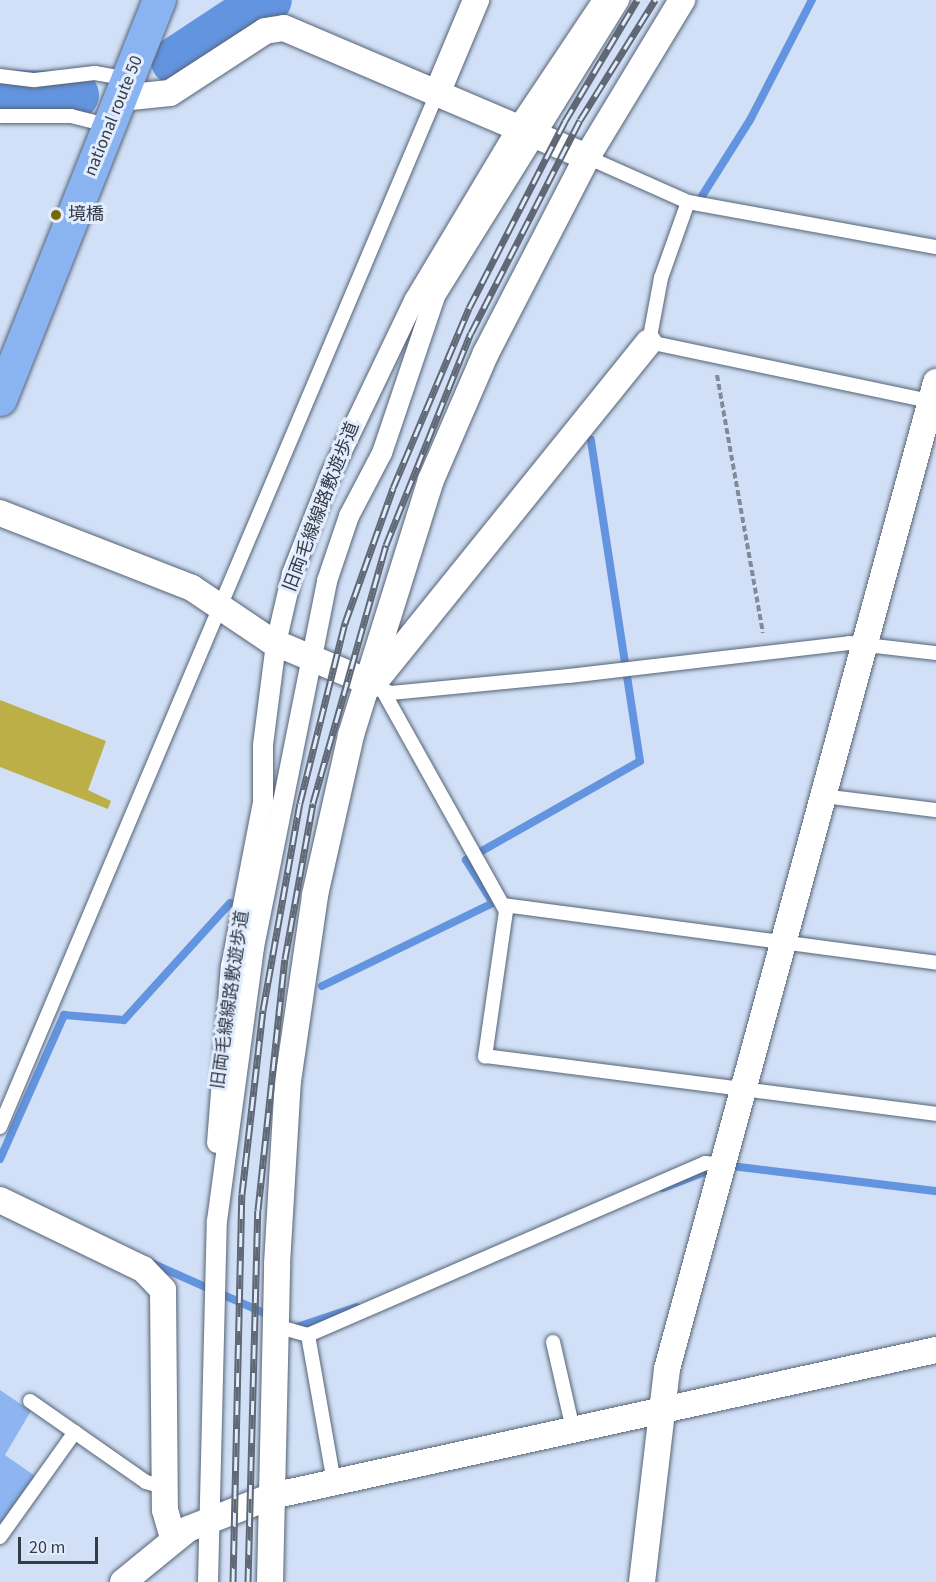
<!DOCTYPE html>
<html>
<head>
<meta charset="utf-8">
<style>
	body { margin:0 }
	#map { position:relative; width:936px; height:1582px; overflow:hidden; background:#d1e0f6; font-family:"Source Sans 3","Noto Sans JP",sans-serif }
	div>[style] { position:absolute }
	.green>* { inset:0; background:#8eb5f2 }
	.stream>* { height:8px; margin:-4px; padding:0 4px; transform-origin:4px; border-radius:4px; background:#6394df }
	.river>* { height:48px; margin:-24px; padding:0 24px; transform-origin:24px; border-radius:24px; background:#6394df }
	.building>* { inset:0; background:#bdaf48 }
	.path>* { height:4px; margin-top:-2px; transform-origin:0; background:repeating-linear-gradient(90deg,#808b9a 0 6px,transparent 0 9px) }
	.roads { filter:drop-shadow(0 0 2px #566376) drop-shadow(0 0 2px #566376) }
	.service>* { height:14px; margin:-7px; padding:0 7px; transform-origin:7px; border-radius:7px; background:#fff }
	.pedestrian>* { height:20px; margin:-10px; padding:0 10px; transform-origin:10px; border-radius:10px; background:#fff }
	.minor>* { height:26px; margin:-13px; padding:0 13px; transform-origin:13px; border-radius:13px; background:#fff }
	.trunk>* { height:33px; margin:-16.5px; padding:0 16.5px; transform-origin:16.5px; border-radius:16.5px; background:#8ab3f2 }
	.rail>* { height:7px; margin-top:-3.5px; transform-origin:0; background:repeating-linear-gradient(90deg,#e1edff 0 14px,#5f6874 0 28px); box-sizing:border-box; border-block:2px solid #5f6874 }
	.dots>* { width:16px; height:16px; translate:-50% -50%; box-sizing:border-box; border:3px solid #e1edff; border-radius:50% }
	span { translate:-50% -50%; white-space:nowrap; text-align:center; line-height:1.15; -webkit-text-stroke:6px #e1edff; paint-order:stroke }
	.street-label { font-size:18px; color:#353b44 }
	.poi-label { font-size:18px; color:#353b44 }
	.left { translate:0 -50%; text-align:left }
	.scale { position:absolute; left:18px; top:1537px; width:80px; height:27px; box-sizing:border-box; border:3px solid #353b44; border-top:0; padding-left:8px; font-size:18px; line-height:21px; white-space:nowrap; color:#353b44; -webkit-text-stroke:4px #e1edff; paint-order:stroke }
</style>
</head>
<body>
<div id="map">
	<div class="green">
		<i style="clip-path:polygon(0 1390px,31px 1411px,5px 1455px,35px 1476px,0 1524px)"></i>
	</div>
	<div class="stream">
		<i style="left:702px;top:196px;width:90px;rotate:-57.7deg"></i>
		<i style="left:750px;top:120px;width:135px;rotate:-62.7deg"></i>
		<i style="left:322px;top:986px;width:190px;rotate:-25.9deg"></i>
		<i style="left:493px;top:903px;width:51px;rotate:-122.1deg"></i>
		<i style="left:466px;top:860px;width:200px;rotate:-29.6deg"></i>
		<i style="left:640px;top:761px;width:325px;rotate:-98.7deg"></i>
		<i style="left:0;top:1159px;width:158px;rotate:-66deg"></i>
		<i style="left:64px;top:1015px;width:60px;rotate:4.8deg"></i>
		<i style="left:124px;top:1020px;width:158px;rotate:-47.8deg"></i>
		<i style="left:663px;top:1188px;width:64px;rotate:-21deg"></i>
		<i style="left:723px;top:1165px;width:215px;rotate:7deg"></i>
		<i style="left:149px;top:1262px;width:133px;rotate:23.9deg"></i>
		<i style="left:297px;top:1327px;width:63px;rotate:-18.4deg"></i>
	</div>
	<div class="river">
		<i style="left:175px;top:61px;width:111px;rotate:-33.3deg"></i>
		<i style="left:0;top:94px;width:75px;rotate:0.8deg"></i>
	</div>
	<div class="building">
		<i style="clip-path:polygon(0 700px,106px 741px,88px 790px,111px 801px,108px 809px,0 767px)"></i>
	</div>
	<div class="path">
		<i style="left:717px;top:375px;width:262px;rotate:79.9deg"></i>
	</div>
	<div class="roads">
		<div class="service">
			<i style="left:0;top:76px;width:35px;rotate:7deg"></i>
			<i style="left:35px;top:80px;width:60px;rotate:-6.7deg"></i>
			<i style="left:95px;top:73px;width:35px;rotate:10deg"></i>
			<i style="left:0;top:116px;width:71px"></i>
			<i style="left:71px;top:116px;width:38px;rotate:14deg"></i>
			<i style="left:587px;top:157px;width:111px;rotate:24deg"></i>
			<i style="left:688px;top:202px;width:252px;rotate:10.3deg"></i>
			<i style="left:688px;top:202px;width:81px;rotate:109.6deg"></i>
			<i style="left:661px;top:278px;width:65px;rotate:100.6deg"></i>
			<i style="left:649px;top:342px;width:291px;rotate:11.9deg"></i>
			<i style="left:378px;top:688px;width:14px;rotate:21deg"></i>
			<i style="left:391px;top:693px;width:179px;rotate:-5.5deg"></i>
			<i style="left:569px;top:676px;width:282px;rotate:-6.7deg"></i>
			<i style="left:849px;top:643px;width:88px;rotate:6.6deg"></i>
			<i style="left:383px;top:691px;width:252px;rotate:60.8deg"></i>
			<i style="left:506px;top:911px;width:147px;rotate:98.2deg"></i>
			<i style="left:485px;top:1056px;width:455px;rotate:7.3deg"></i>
			<i style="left:823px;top:796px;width:114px;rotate:7.1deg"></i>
			<i style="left:504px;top:905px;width:436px;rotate:7.6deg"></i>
			<i style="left:0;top:1127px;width:1125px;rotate:-67.08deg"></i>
			<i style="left:276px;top:1326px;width:33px;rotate:16deg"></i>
			<i style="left:308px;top:1335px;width:149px;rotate:80deg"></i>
			<i style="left:308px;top:1335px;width:433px;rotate:-23.4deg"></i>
			<i style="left:705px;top:1163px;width:18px;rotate:6deg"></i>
			<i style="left:553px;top:1342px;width:89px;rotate:77.1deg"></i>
			<i style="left:30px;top:1401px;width:141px;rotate:34.9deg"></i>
			<i style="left:146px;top:1482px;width:19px;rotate:16deg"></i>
			<i style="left:0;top:1537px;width:129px;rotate:-54.5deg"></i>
		</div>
		<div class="pedestrian">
			<i style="left:217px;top:1143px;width:177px;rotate:-85.5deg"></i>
			<i style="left:231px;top:967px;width:168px;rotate:-79deg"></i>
			<i style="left:263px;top:802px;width:57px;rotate:-90deg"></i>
			<i style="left:263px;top:745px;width:103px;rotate:-82.7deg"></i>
			<i style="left:276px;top:643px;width:71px;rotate:-76.9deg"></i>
			<i style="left:292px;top:574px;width:107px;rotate:-68.7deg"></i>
			<i style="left:331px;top:474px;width:194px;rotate:-64.4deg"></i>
			<i style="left:415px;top:299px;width:200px;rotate:-59.1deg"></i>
			<i style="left:518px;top:127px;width:153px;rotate:-56.2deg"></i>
			<i style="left:208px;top:1582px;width:361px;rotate:-88.6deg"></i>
			<i style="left:217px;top:1221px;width:276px;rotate:-82.3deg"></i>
			<i style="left:254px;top:947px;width:373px;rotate:-78.7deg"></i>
			<i style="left:327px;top:581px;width:69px;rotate:-71.3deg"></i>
			<i style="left:349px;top:516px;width:71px;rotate:-62.4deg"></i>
			<i style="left:382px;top:453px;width:166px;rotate:-71.3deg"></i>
			<i style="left:435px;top:296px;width:349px;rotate:-58.1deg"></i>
		</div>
		<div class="minor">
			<i style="left:438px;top:91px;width:99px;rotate:-67.3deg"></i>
			<i style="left:121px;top:98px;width:49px;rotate:-5.8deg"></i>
			<i style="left:170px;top:93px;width:113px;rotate:-33.1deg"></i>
			<i style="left:265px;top:31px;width:19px;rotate:-9deg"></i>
			<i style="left:284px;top:28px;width:329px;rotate:23.1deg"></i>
			<i style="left:0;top:513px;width:206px;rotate:21.3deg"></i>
			<i style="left:192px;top:588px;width:95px;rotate:33.9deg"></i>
			<i style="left:271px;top:641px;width:111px;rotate:22.9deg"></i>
			<i style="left:373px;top:684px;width:439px;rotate:-51.1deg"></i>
			<i style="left:0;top:1200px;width:159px;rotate:25.8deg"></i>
			<i style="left:143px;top:1269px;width:29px;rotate:46deg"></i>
			<i style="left:163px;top:1290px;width:220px;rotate:89.5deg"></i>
			<i style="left:165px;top:1510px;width:29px;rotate:74deg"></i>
			<i style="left:123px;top:1582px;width:84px;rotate:-39.2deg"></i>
			<i style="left:188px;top:1529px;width:90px;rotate:-21.4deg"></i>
			<i style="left:272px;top:1496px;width:680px;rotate:-12.4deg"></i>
			<i style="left:270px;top:1582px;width:318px;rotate:-88.7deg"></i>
			<i style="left:277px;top:1264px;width:183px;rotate:-86.6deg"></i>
			<i style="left:288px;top:1081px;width:188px;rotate:-81.7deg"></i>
			<i style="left:315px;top:895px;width:164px;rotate:-77.3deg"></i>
			<i style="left:351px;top:735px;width:267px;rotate:-72.6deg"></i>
			<i style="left:431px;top:480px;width:138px;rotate:-66.6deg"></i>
			<i style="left:486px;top:353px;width:220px;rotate:-62.7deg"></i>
			<i style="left:587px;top:157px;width:184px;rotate:-58.8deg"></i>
			<i style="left:642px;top:1582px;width:214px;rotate:-83.3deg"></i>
			<i style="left:667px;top:1369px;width:1023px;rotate:-74.75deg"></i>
		</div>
		<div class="trunk">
			<i style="left:0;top:399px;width:430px;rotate:-68.3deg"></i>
		</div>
	</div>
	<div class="rail">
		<i style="left:233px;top:1582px;width:388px;rotate:-88.7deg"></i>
		<i style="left:242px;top:1194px;width:185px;rotate:-83.5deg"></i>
		<i style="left:263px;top:1010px;width:210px;rotate:-79.9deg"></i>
		<i style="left:300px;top:803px;width:186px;rotate:-76deg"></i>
		<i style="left:345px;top:623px;width:143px;rotate:-70.4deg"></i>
		<i style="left:393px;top:488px;width:195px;rotate:-67.1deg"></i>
		<i style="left:469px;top:308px;width:210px;rotate:-62.8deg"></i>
		<i style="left:565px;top:121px;width:141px;rotate:-59.2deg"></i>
		<i style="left:248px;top:1582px;width:372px;rotate:-88.5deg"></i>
		<i style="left:258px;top:1210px;width:252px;rotate:-83.9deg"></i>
		<i style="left:285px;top:959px;width:158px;rotate:-79.8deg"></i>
		<i style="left:313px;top:803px;width:268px;rotate:-74.2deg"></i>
		<i style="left:386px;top:545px;width:228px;rotate:-68.2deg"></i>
		<i style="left:471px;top:333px;width:239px;rotate:-62.9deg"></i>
		<i style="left:580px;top:120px;width:142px;rotate:-58deg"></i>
	</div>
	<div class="dots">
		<i style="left:56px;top:215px;background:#766901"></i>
	</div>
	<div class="street-label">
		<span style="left:114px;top:116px;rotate:-68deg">national route 50</span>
		<span style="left:322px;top:507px;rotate:-69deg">旧両毛線線路敷遊歩道</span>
		<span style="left:231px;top:1000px;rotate:-82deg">旧両毛線線路敷遊歩道</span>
	</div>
	<div class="poi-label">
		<span class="left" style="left:68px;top:215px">境橋</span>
	</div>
	<div class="scale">20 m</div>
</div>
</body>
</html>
